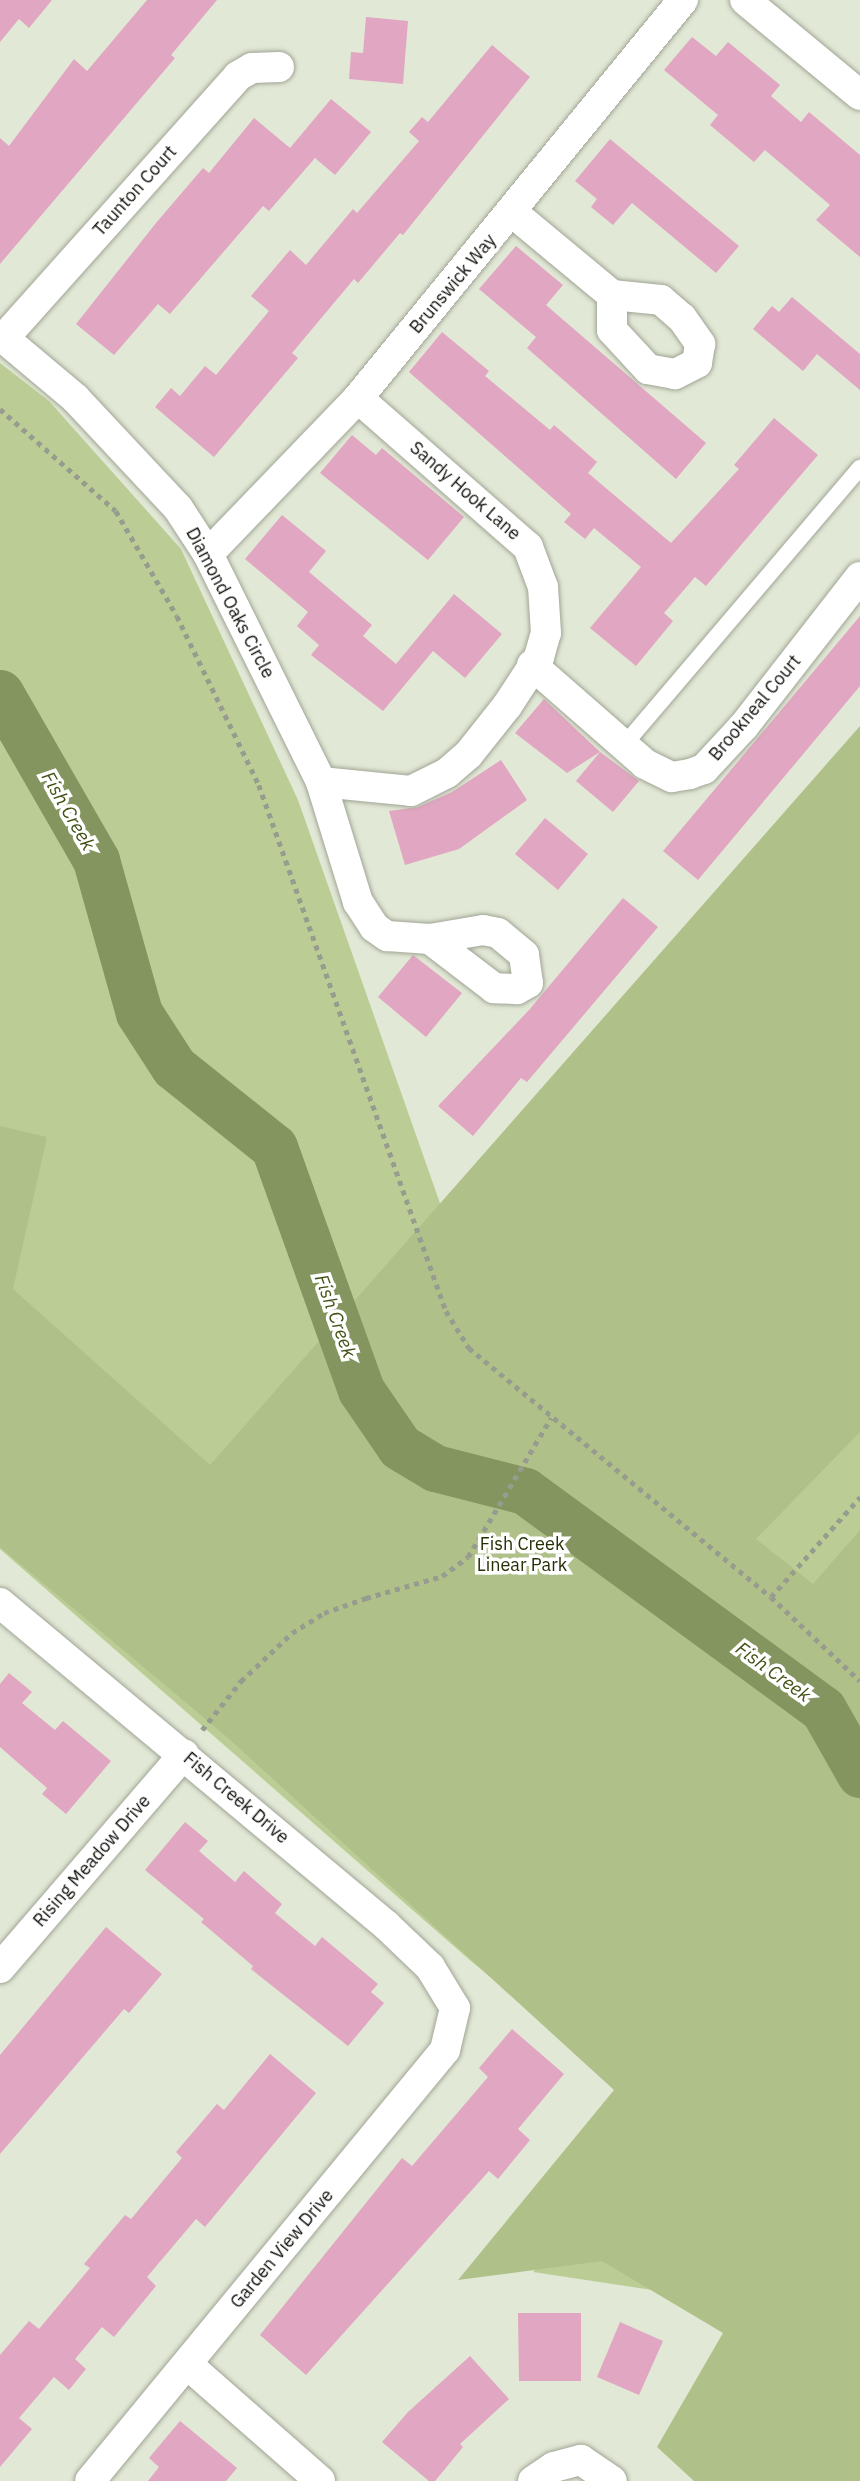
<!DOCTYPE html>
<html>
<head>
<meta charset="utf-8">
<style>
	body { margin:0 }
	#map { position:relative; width:860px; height:2481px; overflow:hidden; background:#e2e8d6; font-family:"IBM Plex Sans",sans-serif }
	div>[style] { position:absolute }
	.green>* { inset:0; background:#bbcd95 }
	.forest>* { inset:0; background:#afc088 }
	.river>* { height:47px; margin:-23.5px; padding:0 23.5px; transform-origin:23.5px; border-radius:23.5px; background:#84955f }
	.building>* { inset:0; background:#e1a6c1 }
	.path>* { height:4.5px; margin-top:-2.25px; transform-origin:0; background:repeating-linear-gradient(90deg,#979c8e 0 5px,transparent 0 10px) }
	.roads { filter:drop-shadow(0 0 2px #a0a595) drop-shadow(0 0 2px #a0a595) }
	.service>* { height:16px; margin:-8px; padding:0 8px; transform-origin:8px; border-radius:8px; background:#fff }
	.minor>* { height:30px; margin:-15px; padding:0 15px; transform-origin:15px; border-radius:15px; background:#fff }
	span { translate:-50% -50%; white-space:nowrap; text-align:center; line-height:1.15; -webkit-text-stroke:7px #fff; paint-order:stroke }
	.street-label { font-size:18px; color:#0f110b }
	.park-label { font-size:18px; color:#252f04 }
	.water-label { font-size:19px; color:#425114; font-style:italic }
</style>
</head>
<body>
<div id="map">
	<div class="green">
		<i style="clip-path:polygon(0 363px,49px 401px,181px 549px,298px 800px,447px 1223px,860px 896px,860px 2481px,798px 2312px,533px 2272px,671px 2123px,472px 1962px,0 1549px)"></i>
	</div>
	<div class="forest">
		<i style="clip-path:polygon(860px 726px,860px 1432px,756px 1539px,813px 1584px,860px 1530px,860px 2481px,694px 2481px,657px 2447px,723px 2333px,602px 2261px,458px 2280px,614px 2090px,227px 1737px,0 1547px,0 1126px,47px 1137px,13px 1289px,210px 1465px)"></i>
	</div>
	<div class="river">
		<i style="left:0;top:693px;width:193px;rotate:60.1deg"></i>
		<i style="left:96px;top:860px;width:159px;rotate:74.3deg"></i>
		<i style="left:139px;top:1013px;width:64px;rotate:57.1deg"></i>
		<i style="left:174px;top:1067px;width:128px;rotate:38.7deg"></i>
		<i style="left:274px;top:1147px;width:258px;rotate:70.3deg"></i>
		<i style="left:361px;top:1390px;width:69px;rotate:55.6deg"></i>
		<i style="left:400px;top:1447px;width:41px;rotate:31deg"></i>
		<i style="left:435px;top:1468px;width:93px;rotate:14.3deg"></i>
		<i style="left:525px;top:1491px;width:369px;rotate:36.2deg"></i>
		<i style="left:823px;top:1709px;width:75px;rotate:60.4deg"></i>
	</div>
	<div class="building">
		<i style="clip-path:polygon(0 0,52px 0,29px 28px,19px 19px,0 42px)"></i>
		<i style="clip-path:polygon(147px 0,217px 0,171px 55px,175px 58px,0 264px,0 138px,9px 146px,74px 59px,87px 71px)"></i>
		<i style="clip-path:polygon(366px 17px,408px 21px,403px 84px,349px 79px,351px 52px,363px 53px)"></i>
		<i style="clip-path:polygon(692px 37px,716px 56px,728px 42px,780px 85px,771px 96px,801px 122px,809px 112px,860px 155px,860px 257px,816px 220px,830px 205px,765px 150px,754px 162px,710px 125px,718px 115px,664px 70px)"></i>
		<i style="clip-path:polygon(492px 45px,530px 77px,403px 235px,400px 233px,358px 283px,354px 279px,292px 353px,298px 358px,214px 457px,155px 407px,171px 388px,180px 396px,205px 366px,216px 375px,269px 311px,251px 296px,290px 250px,306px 265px,353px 209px,357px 213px,419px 141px,409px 132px,422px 117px,428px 122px)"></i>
		<i style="clip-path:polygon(331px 99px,371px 132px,335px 175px,315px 158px,269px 211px,263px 206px,170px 314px,158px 304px,114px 355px,76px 324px,156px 223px,203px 168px,209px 173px,254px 118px,290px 148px)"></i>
		<i style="clip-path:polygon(610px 139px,739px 246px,716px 273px,632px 203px,613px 225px,591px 207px,597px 199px,575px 181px)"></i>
		<i style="clip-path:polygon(516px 246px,563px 285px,546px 305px,706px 443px,676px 479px,527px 348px,536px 337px,479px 289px)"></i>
		<i style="clip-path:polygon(792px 297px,860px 354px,860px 390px,817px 354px,803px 371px,753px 329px,772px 306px,779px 312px)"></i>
		<i style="clip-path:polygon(442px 332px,489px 371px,485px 376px,550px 430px,554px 425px,597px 462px,588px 473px,671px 543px,739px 469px,734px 465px,774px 418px,818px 455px,706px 586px,695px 577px,664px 613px,673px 621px,636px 666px,590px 628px,641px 567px,594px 528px,585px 539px,564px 522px,571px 514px,409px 372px)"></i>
		<i style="clip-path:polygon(352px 435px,376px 455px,382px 448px,464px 517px,428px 560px,320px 473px)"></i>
		<i style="clip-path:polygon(282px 515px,326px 551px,309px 572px,372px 625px,363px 636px,396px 664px,454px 594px,502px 634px,465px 678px,433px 651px,383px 711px,311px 655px,319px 645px,297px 626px,308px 612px,245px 559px)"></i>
		<i style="clip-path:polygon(860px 616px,860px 686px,698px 880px,663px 851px)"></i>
		<i style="clip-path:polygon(544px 699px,600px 752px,567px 773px,515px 733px)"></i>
		<i style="clip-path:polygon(600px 752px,639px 781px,613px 812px,576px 781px)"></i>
		<i style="clip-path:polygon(501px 760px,527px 800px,459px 849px,405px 865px,389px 811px,418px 807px,452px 792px)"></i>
		<i style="clip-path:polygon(545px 818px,588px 854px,558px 890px,515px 854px)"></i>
		<i style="clip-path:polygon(623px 898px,658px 927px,527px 1082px,521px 1078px,473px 1136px,438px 1106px,529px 1010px)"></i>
		<i style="clip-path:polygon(413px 955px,462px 993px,426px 1037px,378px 997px)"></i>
		<i style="clip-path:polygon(9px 1673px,32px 1692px,22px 1703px,55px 1730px,63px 1721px,111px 1761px,66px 1814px,42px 1794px,47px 1788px,0 1747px,0 1684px)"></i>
		<i style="clip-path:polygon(185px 1822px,208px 1841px,199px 1851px,235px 1882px,244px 1871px,282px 1904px,275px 1913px,315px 1946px,322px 1937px,378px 1984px,371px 1992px,384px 2003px,348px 2046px,251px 1969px,253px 1966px,201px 1922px,204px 1919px,145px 1870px)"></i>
		<i style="clip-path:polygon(106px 1927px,162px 1974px,129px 2013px,124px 2009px,0 2154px,0 2055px)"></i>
		<i style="clip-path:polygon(512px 2029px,564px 2074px,518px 2129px,530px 2140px,498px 2179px,489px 2171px,306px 2375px,260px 2335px,402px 2158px,412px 2166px,488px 2077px,479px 2068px)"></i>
		<i style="clip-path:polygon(270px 2054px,316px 2093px,205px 2227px,196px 2219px,147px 2277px,156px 2286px,114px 2337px,102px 2327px,75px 2359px,86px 2369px,69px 2390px,54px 2377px,19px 2418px,32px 2429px,0 2467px,0 2355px,29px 2321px,39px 2329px,90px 2268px,84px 2264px,125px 2215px,131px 2219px,182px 2158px,176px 2152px,217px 2104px,224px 2110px)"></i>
		<i style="clip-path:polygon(518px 2313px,581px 2313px,581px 2381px,519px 2381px)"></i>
		<i style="clip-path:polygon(620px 2322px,663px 2341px,639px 2395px,597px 2377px)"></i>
		<i style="clip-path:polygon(470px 2356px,509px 2399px,460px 2444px,463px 2447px,435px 2481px,429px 2481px,382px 2442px,408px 2412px)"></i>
		<i style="clip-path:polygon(180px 2421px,237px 2468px,226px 2481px,148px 2481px,159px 2467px,149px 2458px)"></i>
	</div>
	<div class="path">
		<i style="left:0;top:409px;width:154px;rotate:41.3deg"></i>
		<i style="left:116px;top:511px;width:121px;rotate:59.8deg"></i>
		<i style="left:177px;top:616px;width:188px;rotate:64.1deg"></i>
		<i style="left:259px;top:785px;width:558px;rotate:70.43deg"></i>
		<i style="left:446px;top:1311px;width:44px;rotate:58.1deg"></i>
		<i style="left:469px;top:1348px;width:391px;rotate:39.5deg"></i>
		<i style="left:771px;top:1597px;width:122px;rotate:43.3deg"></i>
		<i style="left:771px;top:1597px;width:134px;rotate:-48.3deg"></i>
		<i style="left:202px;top:1730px;width:63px;rotate:-51.5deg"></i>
		<i style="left:241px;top:1681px;width:70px;rotate:-43.3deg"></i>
		<i style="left:292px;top:1633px;width:38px;rotate:-32deg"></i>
		<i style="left:324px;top:1613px;width:45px;rotate:-19.7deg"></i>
		<i style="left:366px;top:1598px;width:79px;rotate:-16.1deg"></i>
		<i style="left:442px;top:1576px;width:32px;rotate:-36deg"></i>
		<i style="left:468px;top:1557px;width:162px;rotate:-59.2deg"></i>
	</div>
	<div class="roads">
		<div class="service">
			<i style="left:624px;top:745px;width:364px;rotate:-49.6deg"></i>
		</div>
		<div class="minor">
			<i style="left:745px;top:0;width:149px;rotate:39.6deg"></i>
			<i style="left:512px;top:212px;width:130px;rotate:39.7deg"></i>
			<i style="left:612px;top:295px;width:49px;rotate:5.8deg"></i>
			<i style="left:661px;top:300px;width:28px;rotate:41deg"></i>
			<i style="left:682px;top:318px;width:32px;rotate:55deg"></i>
			<i style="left:700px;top:344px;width:19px;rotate:99deg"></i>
			<i style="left:697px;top:363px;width:25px;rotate:153deg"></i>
			<i style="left:675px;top:374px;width:27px;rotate:-170deg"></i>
			<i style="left:648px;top:369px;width:53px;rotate:-132.7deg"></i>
			<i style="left:612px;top:330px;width:35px;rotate:-90deg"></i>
			<i style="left:0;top:335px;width:98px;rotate:40deg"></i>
			<i style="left:75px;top:398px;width:151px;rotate:46.9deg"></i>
			<i style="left:178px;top:508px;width:55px;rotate:56.9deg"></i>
			<i style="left:208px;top:554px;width:254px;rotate:63.6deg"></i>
			<i style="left:321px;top:782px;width:126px;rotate:72.9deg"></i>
			<i style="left:358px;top:902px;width:30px;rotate:57deg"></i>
			<i style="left:374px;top:927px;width:16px;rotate:35deg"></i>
			<i style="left:387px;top:936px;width:43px;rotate:4deg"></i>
			<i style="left:4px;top:338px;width:351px;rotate:-48.2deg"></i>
			<i style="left:238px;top:76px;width:16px;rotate:-30deg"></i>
			<i style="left:252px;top:68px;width:27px;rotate:-2deg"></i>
			<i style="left:208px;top:554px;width:216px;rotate:-46.1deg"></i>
			<i style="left:358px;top:398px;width:514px;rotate:-50.77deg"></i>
			<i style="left:532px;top:665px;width:150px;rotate:41.2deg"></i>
			<i style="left:645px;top:764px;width:30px;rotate:26deg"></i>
			<i style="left:672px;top:777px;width:18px;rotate:-9deg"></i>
			<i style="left:690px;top:774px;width:15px;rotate:-20deg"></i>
			<i style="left:704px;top:769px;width:59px;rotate:-47.1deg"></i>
			<i style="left:744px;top:726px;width:189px;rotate:-52.1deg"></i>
			<i style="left:321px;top:782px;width:90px;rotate:5.7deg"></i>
			<i style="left:411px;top:791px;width:40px;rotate:-26.6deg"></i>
			<i style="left:447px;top:773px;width:28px;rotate:-41deg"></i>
			<i style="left:468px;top:755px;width:63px;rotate:-51.5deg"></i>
			<i style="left:507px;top:706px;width:59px;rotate:-56.9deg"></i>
			<i style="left:539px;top:657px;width:25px;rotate:-74deg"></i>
			<i style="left:546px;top:633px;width:46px;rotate:-93.7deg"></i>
			<i style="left:543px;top:587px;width:43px;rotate:-110.6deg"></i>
			<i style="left:528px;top:547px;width:226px;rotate:-138.8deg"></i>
			<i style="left:483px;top:930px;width:15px;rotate:11deg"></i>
			<i style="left:498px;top:933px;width:34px;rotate:40deg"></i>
			<i style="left:524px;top:955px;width:28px;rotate:82deg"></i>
			<i style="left:528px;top:983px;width:13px;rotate:151deg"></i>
			<i style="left:517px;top:989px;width:23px;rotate:-178deg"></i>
			<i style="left:494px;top:988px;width:81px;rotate:-142.6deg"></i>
			<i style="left:430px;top:939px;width:54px;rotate:-9.6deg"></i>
			<i style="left:0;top:1603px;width:503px;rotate:39.83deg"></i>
			<i style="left:386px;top:1925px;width:61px;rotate:43.7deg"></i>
			<i style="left:430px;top:1967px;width:48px;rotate:58.6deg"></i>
			<i style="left:455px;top:2008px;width:43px;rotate:103.4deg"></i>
			<i style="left:445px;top:2050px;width:558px;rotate:129.48deg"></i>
			<i style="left:0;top:1968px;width:282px;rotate:-49.3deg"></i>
			<i style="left:187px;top:2364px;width:177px;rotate:41.3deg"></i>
			<i style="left:533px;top:2481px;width:25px;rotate:-34deg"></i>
			<i style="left:554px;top:2467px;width:28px;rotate:-15deg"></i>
			<i style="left:581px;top:2460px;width:37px;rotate:34deg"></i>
		</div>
	</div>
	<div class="street-label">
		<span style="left:135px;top:191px;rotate:-48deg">Taunton Court</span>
		<span style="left:453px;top:284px;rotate:-50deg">Brunswick Way</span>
		<span style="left:465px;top:491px;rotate:41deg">Sandy Hook Lane</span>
		<span style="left:230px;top:603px;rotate:62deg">Diamond Oaks Circle</span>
		<span style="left:755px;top:708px;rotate:-50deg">Brookneal Court</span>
		<span style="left:236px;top:1798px;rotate:40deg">Fish Creek Drive</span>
		<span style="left:92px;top:1861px;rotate:-49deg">Rising Meadow Drive</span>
		<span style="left:282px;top:2249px;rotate:-50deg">Garden View Drive</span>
	</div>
	<div class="park-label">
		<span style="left:522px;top:1555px">Fish Creek<br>Linear Park</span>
	</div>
	<div class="water-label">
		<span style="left:68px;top:811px;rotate:60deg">Fish Creek</span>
		<span style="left:335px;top:1316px;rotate:70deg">Fish Creek</span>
		<span style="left:773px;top:1672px;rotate:36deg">Fish Creek</span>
	</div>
</div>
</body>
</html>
